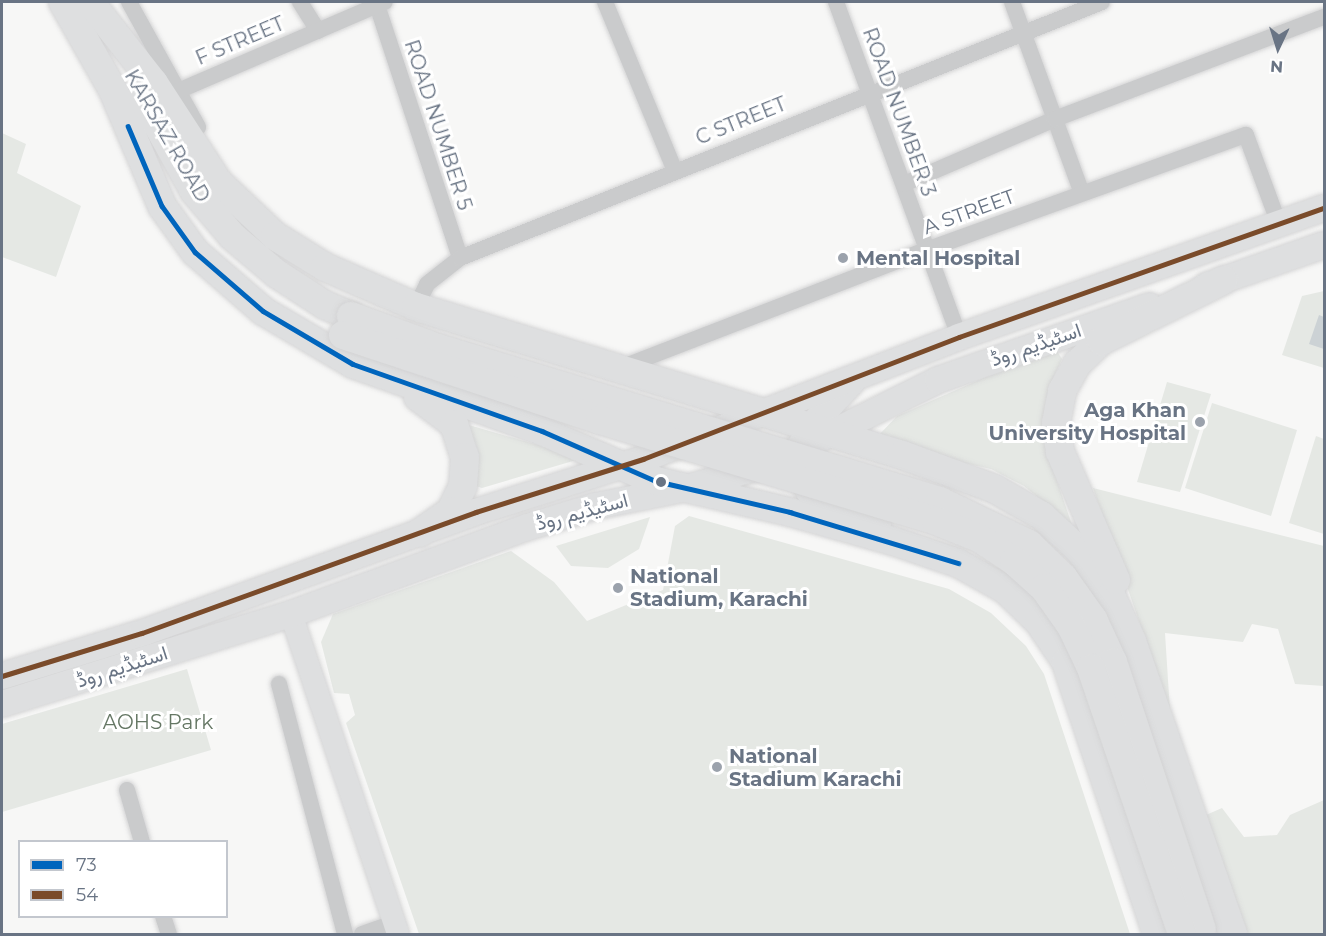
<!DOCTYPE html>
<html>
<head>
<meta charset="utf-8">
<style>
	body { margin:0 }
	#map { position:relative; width:1326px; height:936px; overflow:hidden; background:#f7f7f6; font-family:Montserrat,Vazirmatn,sans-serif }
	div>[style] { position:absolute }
	.green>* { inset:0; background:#e5e8e4 }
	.water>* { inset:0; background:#ccd2d5 }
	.roads { filter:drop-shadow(0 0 2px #d4d4d5) drop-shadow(0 0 2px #d4d4d5) }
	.street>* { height:16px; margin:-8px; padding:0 8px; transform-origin:8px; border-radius:8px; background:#cacbcc }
	.secondary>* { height:22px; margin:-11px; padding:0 11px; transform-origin:11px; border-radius:11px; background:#dedfe0 }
	.primary>* { height:26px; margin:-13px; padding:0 13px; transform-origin:13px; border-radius:13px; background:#dedfe0 }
	.highway>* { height:28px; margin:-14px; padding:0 14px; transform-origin:14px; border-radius:14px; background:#dedfe0 }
	.bridges { filter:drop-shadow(0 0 2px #d3d3d4) drop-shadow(0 0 2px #d3d3d4) }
	.highway-bridge>* { height:28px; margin:-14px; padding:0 14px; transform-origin:14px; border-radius:14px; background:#dedfe0 }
	.bus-1>* { height:4.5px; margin:-2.25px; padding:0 2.25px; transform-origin:2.25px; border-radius:2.25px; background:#0065bd }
	.bus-2>* { height:4.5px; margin:-2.25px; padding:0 2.25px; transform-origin:2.25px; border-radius:2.25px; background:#7a4b2a }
	.dots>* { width:16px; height:16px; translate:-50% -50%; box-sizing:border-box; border:3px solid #fff; border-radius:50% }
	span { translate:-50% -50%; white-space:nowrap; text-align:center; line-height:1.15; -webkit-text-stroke:6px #fff; paint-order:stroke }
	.street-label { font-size:20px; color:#697484 }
	.poi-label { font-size:20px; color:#697484; font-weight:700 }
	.left { translate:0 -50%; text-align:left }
	.right { translate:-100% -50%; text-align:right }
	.park-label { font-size:20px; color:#657764 }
	.frame { position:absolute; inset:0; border:3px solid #697484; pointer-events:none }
	.legend { position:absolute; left:18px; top:840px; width:210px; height:78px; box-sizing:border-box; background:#fff; border:2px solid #c3c7ce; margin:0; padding:8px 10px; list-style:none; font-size:18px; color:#697484 }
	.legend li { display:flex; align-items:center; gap:12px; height:30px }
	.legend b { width:30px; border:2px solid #c3c7ce }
	.north { position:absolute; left:1248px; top:18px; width:60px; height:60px; -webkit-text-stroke:4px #fff; paint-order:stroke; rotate:184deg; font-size:16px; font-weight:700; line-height:24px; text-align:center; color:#697484 }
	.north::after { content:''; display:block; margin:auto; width:21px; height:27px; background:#697484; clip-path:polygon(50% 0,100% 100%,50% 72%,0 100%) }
</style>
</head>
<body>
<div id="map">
	<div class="green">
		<i style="clip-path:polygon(2px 133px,26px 144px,17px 173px,81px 206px,56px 277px,2px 257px)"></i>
		<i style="clip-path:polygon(1324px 291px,1324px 368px,1282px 355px,1302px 296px)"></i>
		<i style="clip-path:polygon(1049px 349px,1057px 351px,1062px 359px,1052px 381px,1054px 472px,1072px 525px,1024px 486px,991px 469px,879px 444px,877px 437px,897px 416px)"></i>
		<i style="clip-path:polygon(1167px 382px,1211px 394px,1180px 492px,1137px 482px)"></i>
		<i style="clip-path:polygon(1212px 403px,1297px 430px,1271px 516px,1185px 488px)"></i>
		<i style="clip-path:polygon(462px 423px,583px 458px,482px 488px,476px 486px,479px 461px)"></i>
		<i style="clip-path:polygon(1316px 436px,1324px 439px,1324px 534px,1289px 523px)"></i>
		<i style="clip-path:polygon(1093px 488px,1324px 546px,1324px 686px,1295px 684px,1278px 629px,1252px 624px,1243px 642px,1165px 633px,1170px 711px)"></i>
		<i style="clip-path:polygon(689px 516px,949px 589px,991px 613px,1026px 646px,1044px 674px,1130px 934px,419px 934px,346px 723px,355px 715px,349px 694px,334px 693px,321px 642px,333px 614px,511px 551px,554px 582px,587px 621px,663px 590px,675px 526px)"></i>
		<i style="clip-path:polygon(650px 517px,639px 549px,608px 568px,571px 566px,556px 546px)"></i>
		<i style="clip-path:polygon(187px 669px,211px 750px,2px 812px,2px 724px)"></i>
		<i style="clip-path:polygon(1324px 800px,1324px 934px,1248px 934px,1206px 815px,1222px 808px,1244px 837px,1277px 835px,1290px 815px)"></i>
	</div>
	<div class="water">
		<i style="clip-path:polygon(1319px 315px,1324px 317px,1324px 349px,1309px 344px)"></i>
	</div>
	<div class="roads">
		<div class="street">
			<i style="left:129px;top:2px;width:143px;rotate:61.1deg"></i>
			<i style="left:300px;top:2px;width:34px;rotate:58deg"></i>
			<i style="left:605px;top:2px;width:183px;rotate:67.5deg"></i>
			<i style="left:836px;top:2px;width:357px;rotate:69.8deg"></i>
			<i style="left:1012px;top:2px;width:203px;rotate:69.9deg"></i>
			<i style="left:377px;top:5px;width:266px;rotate:71.8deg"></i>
			<i style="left:178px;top:91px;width:225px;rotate:-23.3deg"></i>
			<i style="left:904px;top:184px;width:164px;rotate:-23.3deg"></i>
			<i style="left:1055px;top:119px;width:288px;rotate:-20.8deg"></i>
			<i style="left:416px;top:307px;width:25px;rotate:-64deg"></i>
			<i style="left:427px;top:284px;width:42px;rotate:-38.2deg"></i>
			<i style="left:460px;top:258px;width:691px;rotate:-21.74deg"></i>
			<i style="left:620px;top:368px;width:328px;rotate:-21.1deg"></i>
			<i style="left:926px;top:250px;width:340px;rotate:-19.8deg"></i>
			<i style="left:1246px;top:135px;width:95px;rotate:69.7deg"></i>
			<i style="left:279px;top:684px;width:259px;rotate:75.2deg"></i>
			<i style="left:127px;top:790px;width:54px;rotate:73.9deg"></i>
			<i style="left:163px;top:916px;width:19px;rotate:72deg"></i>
			<i style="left:362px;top:934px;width:34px;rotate:-19deg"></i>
		</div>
		<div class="secondary">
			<i style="left:291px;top:614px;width:337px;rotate:71.5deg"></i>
		</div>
		<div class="primary">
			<i style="left:1206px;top:286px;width:125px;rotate:-19.2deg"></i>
			<i style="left:851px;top:383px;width:59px;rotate:132.9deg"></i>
			<i style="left:811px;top:426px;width:26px;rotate:118deg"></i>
			<i style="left:799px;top:449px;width:21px;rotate:90deg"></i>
			<i style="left:799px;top:470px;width:23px;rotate:65deg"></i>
			<i style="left:809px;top:491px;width:25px;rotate:37deg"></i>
			<i style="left:829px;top:506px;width:52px;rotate:19.1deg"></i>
			<i style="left:2px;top:676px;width:146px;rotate:-17.1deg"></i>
			<i style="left:142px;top:633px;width:355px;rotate:-19.9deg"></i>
			<i style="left:476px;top:512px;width:175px;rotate:-17.6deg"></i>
			<i style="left:643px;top:459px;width:339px;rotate:-21.1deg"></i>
			<i style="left:959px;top:337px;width:387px;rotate:-19.5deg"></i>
			<i style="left:2px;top:704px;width:303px;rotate:-17.3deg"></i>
			<i style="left:291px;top:614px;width:252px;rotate:-20.2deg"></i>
			<i style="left:528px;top:527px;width:71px;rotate:-17.2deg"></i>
			<i style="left:596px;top:506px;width:93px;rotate:-11.2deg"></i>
			<i style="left:687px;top:488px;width:85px;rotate:-16.3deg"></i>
			<i style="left:769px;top:464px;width:189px;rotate:-26.4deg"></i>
			<i style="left:938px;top:380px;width:224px;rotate:-19.3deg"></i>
		</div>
		<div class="highway">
			<i style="left:63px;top:2px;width:117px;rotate:60.4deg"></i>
			<i style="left:90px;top:2px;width:103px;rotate:51.7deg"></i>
			<i style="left:154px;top:83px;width:119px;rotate:57deg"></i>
			<i style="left:219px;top:183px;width:77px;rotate:43.4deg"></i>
			<i style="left:275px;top:236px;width:59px;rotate:31.8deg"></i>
			<i style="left:325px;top:267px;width:99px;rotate:23.7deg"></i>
			<i style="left:416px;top:307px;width:508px;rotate:16.94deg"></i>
			<i style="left:902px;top:455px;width:99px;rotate:20.1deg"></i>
			<i style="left:995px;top:489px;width:54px;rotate:29.9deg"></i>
			<i style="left:1042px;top:516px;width:52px;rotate:42.6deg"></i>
			<i style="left:1080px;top:551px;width:54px;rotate:54.8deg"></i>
			<i style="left:1111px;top:595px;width:51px;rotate:65.5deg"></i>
			<i style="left:1132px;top:641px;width:310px;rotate:71deg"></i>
			<i style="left:112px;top:88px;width:128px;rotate:67deg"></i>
			<i style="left:162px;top:206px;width:57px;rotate:54.3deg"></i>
			<i style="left:195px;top:252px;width:90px;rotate:40.9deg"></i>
			<i style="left:263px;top:311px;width:104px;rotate:30.5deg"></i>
			<i style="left:353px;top:364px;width:201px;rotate:19.5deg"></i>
			<i style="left:542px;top:431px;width:124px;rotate:23.7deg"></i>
			<i style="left:656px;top:481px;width:138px;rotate:13deg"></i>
			<i style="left:790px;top:512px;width:107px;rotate:15.7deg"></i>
			<i style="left:893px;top:541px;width:69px;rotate:18.7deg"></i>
			<i style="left:958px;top:563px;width:54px;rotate:29deg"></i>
			<i style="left:1005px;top:589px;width:47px;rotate:44.1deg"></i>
			<i style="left:1039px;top:622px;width:48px;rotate:56deg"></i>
			<i style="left:1066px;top:662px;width:287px;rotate:71.5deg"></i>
			<i style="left:142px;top:97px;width:107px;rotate:61deg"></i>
			<i style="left:194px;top:191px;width:59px;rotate:49.8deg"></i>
			<i style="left:232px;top:236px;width:59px;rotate:40.2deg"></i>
			<i style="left:277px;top:274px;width:57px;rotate:32.9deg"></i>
			<i style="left:325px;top:305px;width:28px;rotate:23deg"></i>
			<i style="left:418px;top:397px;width:45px;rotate:36.9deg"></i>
			<i style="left:454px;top:424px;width:35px;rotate:72deg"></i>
			<i style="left:465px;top:457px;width:29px;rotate:94deg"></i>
			<i style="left:463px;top:486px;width:28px;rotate:116deg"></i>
			<i style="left:451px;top:511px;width:38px;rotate:145deg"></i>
			<i style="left:1116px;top:580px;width:140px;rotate:-113.6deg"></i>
			<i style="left:1060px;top:452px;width:29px;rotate:-98deg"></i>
			<i style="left:1056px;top:423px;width:33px;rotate:-79deg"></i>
			<i style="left:1062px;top:391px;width:31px;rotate:-61deg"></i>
			<i style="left:1077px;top:364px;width:33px;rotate:-44deg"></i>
			<i style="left:1101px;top:341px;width:137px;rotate:-26.4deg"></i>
		</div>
	</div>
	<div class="bridges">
		<div class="highway-bridge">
			<i style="left:351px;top:316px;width:93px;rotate:20.2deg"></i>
			<i style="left:438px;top:348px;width:525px;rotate:16.95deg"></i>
			<i style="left:940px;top:501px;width:99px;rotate:25.8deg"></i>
			<i style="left:1029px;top:544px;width:47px;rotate:44.1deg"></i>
			<i style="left:1063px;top:577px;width:52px;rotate:54.5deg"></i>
			<i style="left:1093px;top:619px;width:47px;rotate:65.1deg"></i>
			<i style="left:1113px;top:662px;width:281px;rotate:71.6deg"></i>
			<i style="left:343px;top:335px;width:271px;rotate:18.3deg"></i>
			<i style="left:600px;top:420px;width:351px;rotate:16.7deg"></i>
			<i style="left:936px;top:521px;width:46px;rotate:21.6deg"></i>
			<i style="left:979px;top:538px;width:42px;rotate:33.3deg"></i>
			<i style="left:1014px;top:561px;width:40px;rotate:42deg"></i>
			<i style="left:1044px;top:588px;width:47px;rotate:54.6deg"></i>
			<i style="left:1071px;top:626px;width:47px;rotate:64.5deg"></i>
			<i style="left:1091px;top:668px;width:281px;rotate:71.1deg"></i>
		</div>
	</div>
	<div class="bus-1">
		<i style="left:128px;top:126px;width:87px;rotate:67deg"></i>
		<i style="left:162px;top:206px;width:57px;rotate:54.3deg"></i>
		<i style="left:195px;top:252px;width:90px;rotate:40.9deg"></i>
		<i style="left:263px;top:311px;width:104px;rotate:30.5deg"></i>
		<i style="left:353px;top:364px;width:201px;rotate:19.5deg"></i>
		<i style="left:542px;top:431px;width:124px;rotate:23.7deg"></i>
		<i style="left:656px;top:481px;width:138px;rotate:13deg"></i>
		<i style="left:790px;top:512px;width:176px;rotate:16.9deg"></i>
	</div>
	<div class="bus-2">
		<i style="left:2px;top:676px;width:146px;rotate:-17.1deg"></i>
		<i style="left:142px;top:633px;width:355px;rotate:-19.9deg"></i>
		<i style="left:476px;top:512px;width:175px;rotate:-17.6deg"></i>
		<i style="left:643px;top:459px;width:339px;rotate:-21.1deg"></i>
		<i style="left:959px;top:337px;width:387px;rotate:-19.5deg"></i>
	</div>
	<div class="dots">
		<i style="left:843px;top:258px;background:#9ba2ac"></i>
		<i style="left:1200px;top:422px;background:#9ba2ac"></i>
		<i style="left:661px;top:482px;background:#697484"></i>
		<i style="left:618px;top:588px;background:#9ba2ac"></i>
		<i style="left:717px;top:767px;background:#9ba2ac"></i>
	</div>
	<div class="street-label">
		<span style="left:240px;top:41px;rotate:-23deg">F STREET</span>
		<span style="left:899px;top:112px;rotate:70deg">ROAD NUMBER 3</span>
		<span style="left:741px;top:121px;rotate:-22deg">C STREET</span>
		<span style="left:438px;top:125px;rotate:72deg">ROAD NUMBER 5</span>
		<span style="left:167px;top:136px;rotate:60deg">KARSAZ ROAD</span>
		<span style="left:969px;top:212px;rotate:-20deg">A STREET</span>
		<span style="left:1036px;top:345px;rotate:-19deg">اسٹیڈیم روڈ</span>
		<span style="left:582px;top:512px;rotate:-15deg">اسٹیڈیم روڈ</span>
		<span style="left:122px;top:667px;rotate:-18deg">اسٹیڈیم روڈ</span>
	</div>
	<div class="poi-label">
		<span class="left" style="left:856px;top:258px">Mental Hospital</span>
		<span class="right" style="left:1186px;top:422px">Aga Khan<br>University Hospital</span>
		<span class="left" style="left:630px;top:588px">National<br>Stadium, Karachi</span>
		<span class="left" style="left:729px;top:768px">National<br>Stadium Karachi</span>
	</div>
	<div class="park-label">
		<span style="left:158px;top:722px">AOHS Park</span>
	</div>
	<div class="frame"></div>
	<ul class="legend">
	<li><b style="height:8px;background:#0065bd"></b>73</li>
	<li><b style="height:8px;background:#7a4b2a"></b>54</li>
	</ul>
	<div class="north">N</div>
</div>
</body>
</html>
